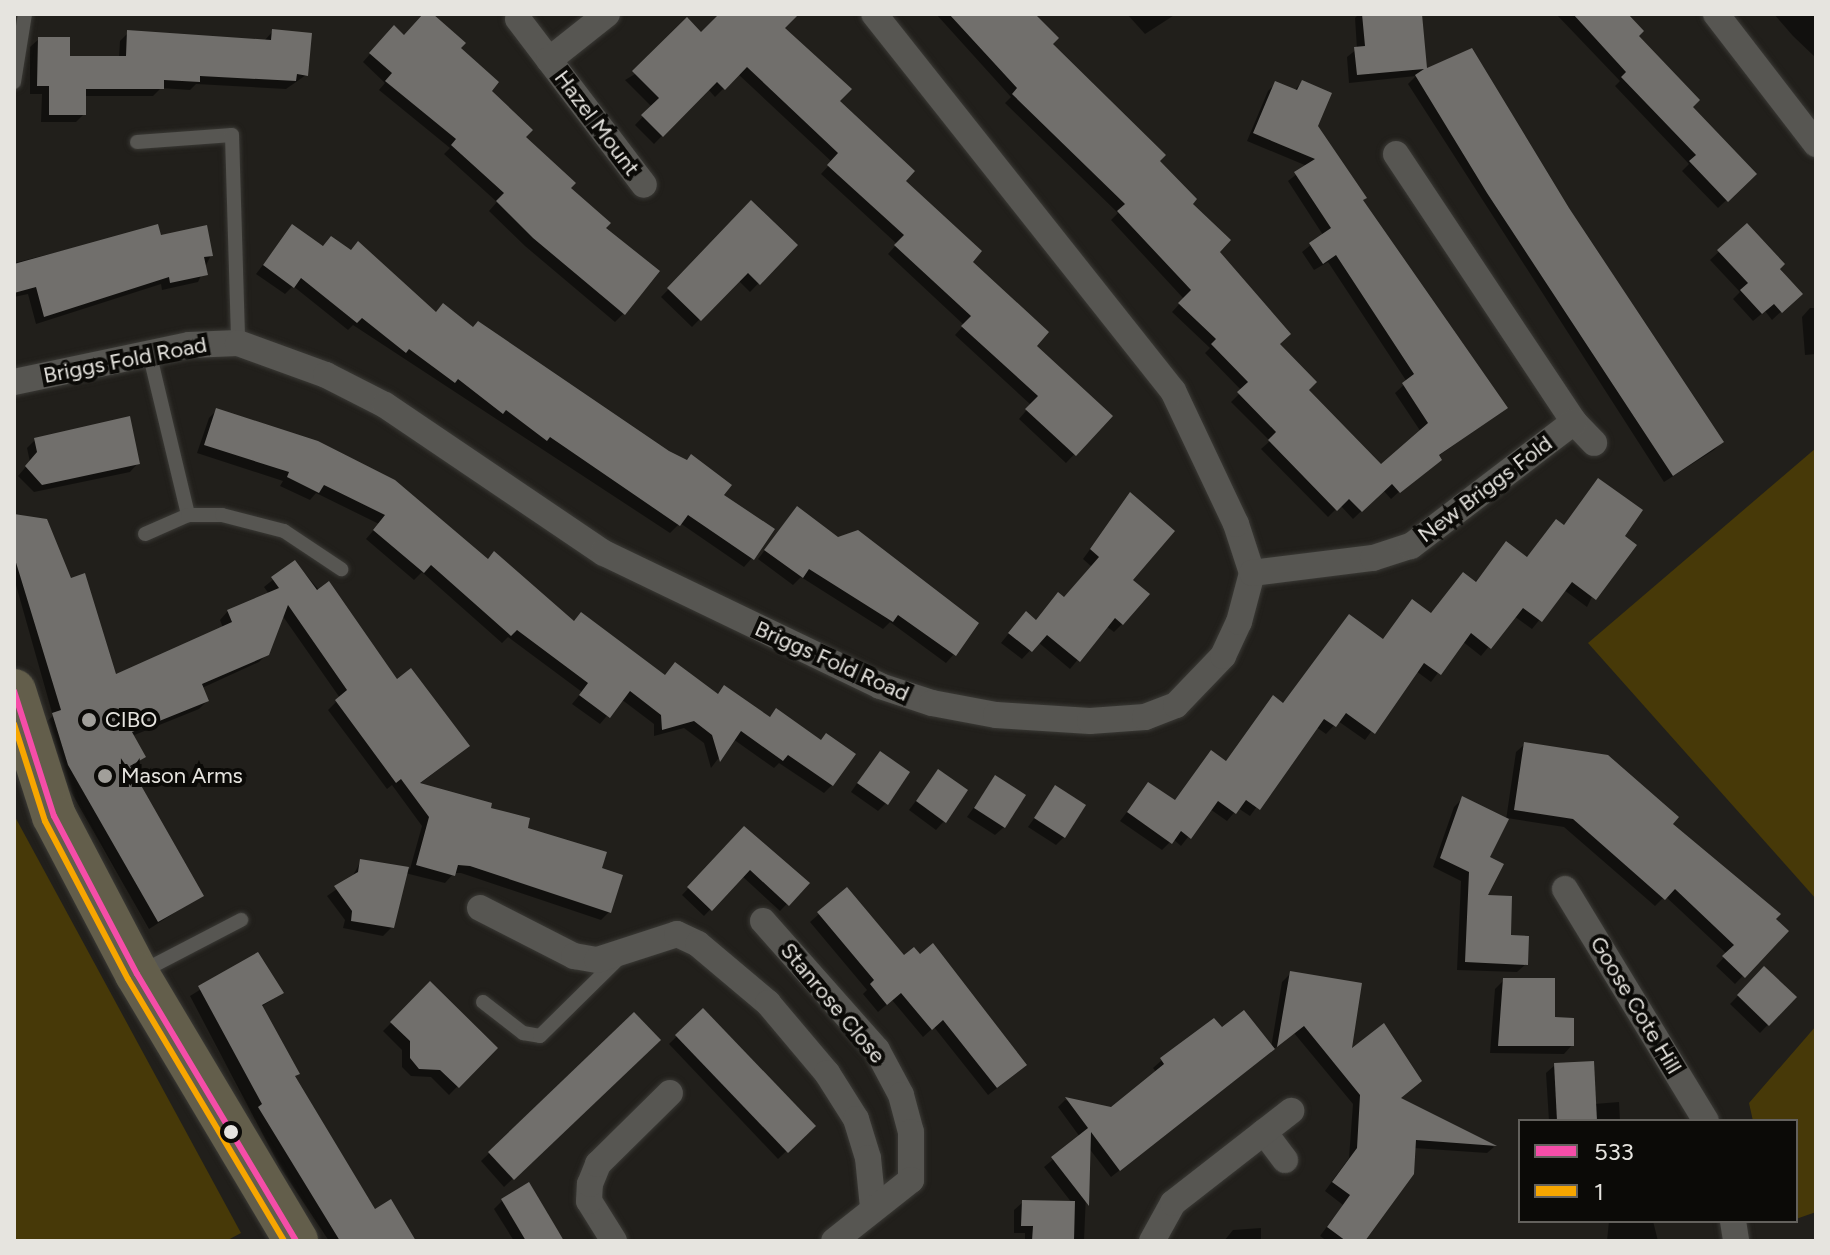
<!DOCTYPE html>
<html>
<head>
<meta charset="utf-8">
<style>
	body { margin:0 }
	#map { position:relative; width:1830px; height:1255px; overflow:hidden; background:#211f1b; font-family:Figtree,sans-serif }
	div>[style] { position:absolute }
	.green>* { inset:0; background:#473908 }
	.shadow>* { inset:0; background:#0007 }
	.building>* { inset:0; background:#716f6c }
	.roads { filter:drop-shadow(0 0 2px #3a3935) drop-shadow(0 0 2px #3a3935) }
	.lane>* { height:14px; margin:-7px; padding:0 7px; transform-origin:7px; border-radius:7px; background:#575652 }
	.street>* { height:26px; margin:-13px; padding:0 13px; transform-origin:13px; border-radius:13px; background:#575652 }
	.highway>* { height:44px; margin:-22px; padding:0 22px; transform-origin:22px; border-radius:22px; background:#635e4b }
	.bus-1>* { height:6px; margin:-3px; padding:0 3px; transform-origin:3px; border-radius:3px; background:#f54da8 }
	.bus-2>* { height:6px; margin:-3px; padding:0 3px; transform-origin:3px; border-radius:3px; background:#f7a600 }
	.dots>* { width:22px; height:22px; translate:-50% -50%; box-sizing:border-box; border:4px solid #0b0a07; border-radius:50% }
	span { translate:-50% -50%; white-space:nowrap; text-align:center; line-height:1.15; -webkit-text-stroke:8px #0b0a07; paint-order:stroke }
	.street-label { font-size:22px; color:#e6e4df }
	.poi-label { font-size:22px; color:#e6e4df }
	.left { translate:0 -50%; text-align:left }
	.frame { position:absolute; inset:0; border:16px solid #e6e4df; pointer-events:none }
	.legend { position:absolute; left:1518px; top:1119px; width:280px; height:104px; box-sizing:border-box; background:#0b0a07; border:2px solid #63615d; margin:0; padding:10px 14px; list-style:none; font-size:24px; color:#e6e4df }
	.legend li { display:flex; align-items:center; gap:16px; height:40px }
	.legend b { width:40px; border:2px solid #63615d }
</style>
</head>
<body>
<div id="map">
	<div class="green">
		<i style="clip-path:polygon(1816px 448px,1816px 899px,1588px 643px)"></i>
		<i style="clip-path:polygon(14px 815px,241px 1233px,226px 1241px,14px 1241px)"></i>
		<i style="clip-path:polygon(1816px 1026px,1816px 1212px,1796px 1219px,1796px 1121px,1753px 1121px,1749px 1103px)"></i>
	</div>
	<div class="shadow">
		<i style="clip-path:polygon(425px 14px,497px 83px,489px 91px,523px 137px,604px 228px,623px 314px,615px 322px,525px 246px,489px 211px,497px 202px,444px 154px,450px 148px,379px 90px,385px 83px,363px 62px,386px 36px,404px 37px)"></i>
		<i style="clip-path:polygon(722px 14px,786px 14px,783px 28px,837px 101px,1034px 346px,1110px 416px,1066px 463px,1019px 419px,1031px 405px,955px 335px,964px 325px,888px 254px,897px 244px,821px 174px,832px 162px,738px 74px,715px 97px,708px 89px,654px 144px,635px 125px,652px 107px,625px 80px,701px 35px)"></i>
		<i style="clip-path:polygon(936px 14px,1033px 14px,1050px 44px,1190px 204px,1306px 390px,1381px 467px,1421px 432px,1395px 393px,1407px 382px,1328px 262px,1314px 270px,1302px 252px,1323px 235px,1288px 181px,1307px 166px,1247px 141px,1268px 91px,1276px 83px,1294px 91px,1302px 82px,1316px 126px,1361px 201px,1506px 408px,1437px 457px,1391px 499px,1383px 490px,1353px 519px,1340px 505px,1328px 517px,1261px 449px,1270px 441px,1231px 402px,1242px 391px,1205px 353px,1210px 348px,1172px 312px,1184px 299px,1111px 220px,1118px 213px,1005px 103px,1011px 97px)"></i>
		<i style="clip-path:polygon(1127px 14px,1176px 14px,1145px 34px)"></i>
		<i style="clip-path:polygon(1359px 14px,1420px 14px,1425px 70px,1722px 442px,1714px 450px,1664px 482px,1408px 84px,1416px 76px,1349px 83px,1347px 57px,1357px 49px,1355px 18px)"></i>
		<i style="clip-path:polygon(1556px 14px,1626px 14px,1636px 37px,1690px 107px,1754px 174px,1718px 208px,1682px 171px,1689px 164px,1615px 86px,1620px 81px)"></i>
		<i style="clip-path:polygon(1774px 14px,1816px 14px,1816px 58px,1793px 36px)"></i>
		<i style="clip-path:polygon(273px 31px,306px 75px,286px 89px,196px 84px,190px 90px,161px 88px,153px 96px,84px 96px,84px 114px,76px 122px,41px 122px,42px 94px,30px 94px,30px 47px,39px 39px,68px 58px,119px 58px,120px 41px,128px 33px,265px 40px)"></i>
		<i style="clip-path:polygon(752px 203px,795px 245px,750px 292px,738px 280px,692px 327px,661px 297px)"></i>
		<i style="clip-path:polygon(1747px 226px,1800px 294px,1772px 320px,1765px 311px,1753px 321px,1733px 299px,1740px 292px,1710px 260px)"></i>
		<i style="clip-path:polygon(157px 227px,159px 237px,211px 255px,198px 282px,162px 290px,161px 284px,36px 324px,28px 294px,14px 297px,14px 263px)"></i>
		<i style="clip-path:polygon(292px 227px,435px 314px,472px 329px,722px 495px,752px 558px,744px 567px,680px 523px,670px 533px,353px 325px,348px 330px,293px 286px,285px 294px,256px 274px)"></i>
		<i style="clip-path:polygon(1810px 308px,1816px 308px,1816px 354px,1805px 355px,1802px 317px)"></i>
		<i style="clip-path:polygon(217px 410px,487px 561px,573px 623px,664px 677px,768px 719px,776px 711px,832px 785px,824px 793px,779px 763px,774px 768px,733px 739px,711px 768px,704px 743px,684px 728px,654px 736px,654px 724px,621px 699px,600px 724px,572px 704px,582px 692px,508px 637px,502px 643px,422px 572px,414px 580px,366px 539px,379px 524px,316px 493px,310px 500px,280px 486px,283px 481px,197px 453px,209px 418px)"></i>
		<i style="clip-path:polygon(35px 440px,138px 463px,130px 472px,34px 492px,18px 476px,30px 462px,27px 448px)"></i>
		<i style="clip-path:polygon(1598px 481px,1622px 537px,1587px 607px,1564px 590px,1532px 629px,1514px 616px,1481px 656px,1462px 641px,1431px 682px,1416px 671px,1365px 740px,1338px 721px,1326px 734px,1316px 727px,1250px 816px,1238px 808px,1227px 821px,1210px 809px,1181px 846px,1173px 839px,1162px 850px,1120px 821px,1149px 784px,1174px 802px,1211px 753px,1225px 763px,1273px 698px,1282px 704px,1430px 615px,1474px 584px,1506px 544px,1526px 559px,1556px 521px,1563px 527px)"></i>
		<i style="clip-path:polygon(1130px 495px,1130px 580px,1122px 624px,1114px 632px,1106px 626px,1070px 669px,1038px 642px,1022px 659px,1001px 643px,1018px 622px,1035px 622px,1064px 600px,1092px 567px,1083px 559px)"></i>
		<i style="clip-path:polygon(797px 508px,954px 654px,946px 663px,890px 622px,883px 629px,801px 577px,793px 585px,758px 559px)"></i>
		<i style="clip-path:polygon(14px 516px,115px 677px,223px 628px,220px 620px,228px 611px,269px 594px,264px 587px,295px 562px,459px 754px,418px 785px,489px 809px,599px 870px,609px 912px,601px 920px,461px 873px,454px 873px,445px 883px,405px 873px,392px 927px,383px 936px,343px 928px,345px 920px,327px 896px,351px 879px,361px 861px,410px 869px,422px 826px,392px 785px,387px 789px,328px 710px,340px 698px,282px 615px,267px 654px,259px 662px,202px 688px,207px 701px,199px 709px,132px 736px,143px 757px,129px 768px,201px 896px,149px 929px,62px 776px,45px 723px,53px 716px,14px 578px)"></i>
		<i style="clip-path:polygon(1525px 744px,1670px 824px,1786px 931px,1735px 984px,1716px 966px,1727px 954px,1665px 896px,1655px 906px,1564px 827px,1507px 818px,1488px 858px,1485px 897px,1526px 964px,1517px 972px,1457px 970px,1461px 881px,1433px 867px,1454px 807px,1463px 798px,1506px 820px,1516px 752px)"></i>
		<i style="clip-path:polygon(872px 762px,886px 803px,878px 811px,851px 792px)"></i>
		<i style="clip-path:polygon(938px 772px,944px 821px,936px 830px,909px 810px)"></i>
		<i style="clip-path:polygon(995px 778px,1004px 827px,995px 835px,967px 817px)"></i>
		<i style="clip-path:polygon(1056px 788px,1064px 837px,1056px 845px,1028px 827px)"></i>
		<i style="clip-path:polygon(744px 829px,807px 883px,780px 911px,742px 876px,704px 916px,682px 895px)"></i>
		<i style="clip-path:polygon(846px 890px,904px 958px,1025px 1065px,1017px 1073px,988px 1095px,934px 1027px,923px 1037px,892px 1000px,878px 1012px,863px 994px,867px 990px,810px 922px)"></i>
		<i style="clip-path:polygon(257px 954px,282px 993px,261px 1007px,293px 1077px,374px 1212px,412px 1241px,329px 1241px,280px 1167px,190px 996px)"></i>
		<i style="clip-path:polygon(1764px 969px,1794px 997px,1760px 1033px,1730px 1004px)"></i>
		<i style="clip-path:polygon(1291px 973px,1349px 1053px,1399px 1099px,1494px 1147px,1487px 1153px,1414px 1148px,1362px 1241px,1327px 1241px,1320px 1236px,1343px 1205px,1325px 1191px,1349px 1158px,1353px 1104px,1294px 1033px,1111px 1177px,1088px 1147px,1084px 1241px,1025px 1241px,1025px 1233px,1014px 1233px,1014px 1210px,1023px 1202px,1072px 1203px,1044px 1167px,1080px 1137px,1058px 1107px,1065px 1100px,1112px 1109px,1157px 1073px,1153px 1068px,1162px 1060px,1221px 1030px,1271px 1048px,1282px 982px)"></i>
		<i style="clip-path:polygon(1504px 980px,1553px 1019px,1572px 1045px,1564px 1054px,1490px 1053px,1495px 989px)"></i>
		<i style="clip-path:polygon(430px 984px,495px 1048px,449px 1095px,431px 1077px,411px 1076px,402px 1067px,402px 1050px,383px 1031px)"></i>
		<i style="clip-path:polygon(703px 1011px,813px 1126px,778px 1159px,669px 1044px)"></i>
		<i style="clip-path:polygon(634px 1015px,658px 1040px,504px 1187px,481px 1161px)"></i>
		<i style="clip-path:polygon(1555px 1065px,1594px 1104px,1619px 1102px,1620px 1121px,1549px 1121px,1546px 1073px)"></i>
		<i style="clip-path:polygon(502px 1201px,563px 1241px,514px 1241px,494px 1209px)"></i>
		<i style="clip-path:polygon(1609px 1221px,1653px 1221px,1658px 1241px,1607px 1241px)"></i>
		<i style="clip-path:polygon(1261px 1228px,1261px 1241px,1224px 1241px,1233px 1230px)"></i>
	</div>
	<div class="building">
		<i style="clip-path:polygon(423px 14px,433px 14px,466px 43px,461px 48px,499px 82px,492px 91px,533px 130px,526px 137px,576px 183px,571px 188px,611px 223px,606px 228px,660px 271px,625px 315px,533px 238px,496px 201px,504px 193px,451px 145px,456px 139px,385px 81px,392px 73px,369px 53px,394px 25px,404px 35px)"></i>
		<i style="clip-path:polygon(719px 14px,799px 14px,785px 28px,852px 89px,840px 101px,915px 171px,906px 181px,982px 251px,973px 262px,1049px 332px,1037px 346px,1113px 416px,1076px 456px,1025px 409px,1038px 396px,961px 326px,971px 316px,894px 245px,904px 235px,827px 165px,838px 153px,747px 67px,725px 90px,717px 82px,663px 137px,641px 115px,659px 98px,632px 71px,687px 17px,701px 32px)"></i>
		<i style="clip-path:polygon(949px 14px,1035px 14px,1059px 38px,1053px 44px,1166px 155px,1160px 161px,1197px 199px,1193px 204px,1231px 240px,1220px 252px,1291px 334px,1280px 344px,1317px 382px,1309px 390px,1381px 464px,1428px 423px,1402px 383px,1414px 374px,1336px 255px,1323px 264px,1309px 243px,1331px 228px,1294px 172px,1315px 159px,1253px 133px,1275px 81px,1297px 90px,1302px 80px,1332px 93px,1318px 126px,1367px 198px,1363px 200px,1508px 408px,1439px 455px,1442px 460px,1400px 493px,1392px 484px,1362px 512px,1349px 499px,1337px 511px,1268px 440px,1276px 432px,1237px 392px,1248px 382px,1211px 344px,1216px 339px,1178px 303px,1191px 290px,1117px 211px,1125px 204px,1012px 94px,1017px 88px)"></i>
		<i style="clip-path:polygon(1362px 14px,1422px 14px,1427px 68px,1472px 48px,1569px 208px,1724px 442px,1673px 476px,1487px 193px,1415px 75px,1424px 69px,1357px 75px,1354px 47px,1365px 46px)"></i>
		<i style="clip-path:polygon(1573px 14px,1628px 14px,1644px 31px,1639px 36px,1700px 100px,1693px 107px,1757px 174px,1728px 202px,1689px 161px,1696px 155px,1621px 77px,1626px 72px)"></i>
		<i style="clip-path:polygon(272px 29px,312px 33px,308px 76px,297px 74px,296px 81px,200px 76px,200px 82px,164px 80px,164px 89px,86px 89px,86px 115px,49px 115px,49px 86px,37px 86px,38px 37px,70px 37px,70px 56px,126px 56px,127px 30px,271px 40px)"></i>
		<i style="clip-path:polygon(751px 200px,798px 245px,760px 285px,748px 273px,701px 321px,667px 288px)"></i>
		<i style="clip-path:polygon(1747px 223px,1785px 264px,1780px 269px,1803px 294px,1782px 313px,1774px 304px,1762px 314px,1740px 290px,1748px 283px,1717px 250px)"></i>
		<i style="clip-path:polygon(158px 224px,161px 235px,207px 225px,213px 256px,204px 257px,208px 275px,170px 283px,169px 277px,44px 317px,36px 287px,14px 293px,14px 264px)"></i>
		<i style="clip-path:polygon(292px 224px,323px 246px,331px 236px,351px 250px,358px 241px,436px 312px,443px 303px,473px 327px,478px 321px,669px 451px,687px 460px,691px 454px,732px 485px,724px 495px,775px 529px,754px 560px,688px 515px,680px 526px,550px 437px,547px 441px,506px 410px,503px 414px,458px 379px,455px 383px,409px 349px,406px 353px,362px 318px,357px 323px,301px 278px,294px 288px,263px 265px)"></i>
		<i style="clip-path:polygon(216px 408px,318px 441px,395px 480px,488px 559px,494px 551px,574px 621px,581px 612px,665px 675px,675px 662px,718px 694px,724px 685px,770px 717px,776px 708px,821px 740px,826px 733px,856px 754px,833px 786px,788px 755px,783px 761px,741px 731px,720px 762px,712px 735px,694px 721px,662px 730px,661px 715px,630px 691px,610px 718px,579px 695px,588px 683px,517px 630px,511px 636px,431px 565px,424px 573px,373px 530px,385px 515px,324px 485px,319px 493px,287px 477px,289px 472px,204px 445px)"></i>
		<i style="clip-path:polygon(130px 416px,140px 464px,42px 485px,25px 466px,37px 452px,34px 438px)"></i>
		<i style="clip-path:polygon(1598px 478px,1643px 510px,1625px 536px,1637px 545px,1596px 600px,1572px 582px,1542px 622px,1523px 608px,1491px 649px,1471px 633px,1441px 675px,1424px 663px,1375px 734px,1346px 713px,1336px 727px,1324px 719px,1260px 810px,1246px 800px,1236px 814px,1218px 801px,1191px 839px,1181px 831px,1172px 844px,1127px 812px,1148px 782px,1175px 800px,1211px 750px,1226px 761px,1273px 695px,1283px 703px,1349px 614px,1383px 639px,1412px 599px,1431px 613px,1463px 572px,1476px 582px,1506px 541px,1527px 557px,1556px 519px,1564px 525px)"></i>
		<i style="clip-path:polygon(1130px 492px,1175px 531px,1133px 580px,1150px 594px,1123px 625px,1115px 618px,1080px 662px,1047px 635px,1032px 652px,1008px 633px,1026px 611px,1036px 620px,1058px 592px,1064px 597px,1099px 557px,1090px 549px)"></i>
		<i style="clip-path:polygon(797px 506px,838px 537px,858px 530px,979px 623px,956px 656px,898px 615px,893px 622px,809px 569px,803px 578px,764px 550px)"></i>
		<i style="clip-path:polygon(14px 514px,47px 519px,71px 578px,85px 573px,116px 674px,232px 622px,227px 610px,279px 588px,271px 577px,295px 560px,317px 590px,329px 581px,397px 679px,411px 668px,470px 746px,420px 783px,492px 803px,491px 808px,530px 818px,528px 828px,607px 852px,602px 868px,623px 875px,611px 913px,470px 866px,458px 865px,455px 876px,416px 865px,429px 817px,401px 779px,396px 783px,335px 700px,347px 690px,288px 605px,269px 655px,202px 684px,209px 701px,132px 732px,146px 757px,130px 766px,204px 896px,158px 922px,68px 765px,52px 713px,61px 710px,14px 556px)"></i>
		<i style="clip-path:polygon(1524px 742px,1608px 755px,1679px 817px,1673px 824px,1781px 914px,1776px 919px,1789px 931px,1745px 978px,1722px 956px,1734px 945px,1675px 889px,1665px 900px,1573px 819px,1514px 810px)"></i>
		<i style="clip-path:polygon(880px 751px,910px 772px,888px 805px,857px 783px)"></i>
		<i style="clip-path:polygon(938px 769px,968px 790px,946px 823px,916px 801px)"></i>
		<i style="clip-path:polygon(995px 775px,1026px 795px,1005px 828px,974px 808px)"></i>
		<i style="clip-path:polygon(1055px 785px,1086px 805px,1065px 838px,1034px 818px)"></i>
		<i style="clip-path:polygon(1462px 796px,1509px 819px,1490px 857px,1504px 864px,1488px 895px,1512px 896px,1511px 935px,1529px 936px,1528px 965px,1465px 962px,1469px 872px,1440px 858px)"></i>
		<i style="clip-path:polygon(744px 826px,810px 883px,789px 906px,750px 870px,712px 911px,687px 887px)"></i>
		<i style="clip-path:polygon(360px 859px,409px 867px,394px 928px,351px 921px,352px 911px,334px 886px,358px 872px)"></i>
		<i style="clip-path:polygon(847px 887px,904px 955px,914px 947px,920px 954px,933px 943px,1027px 1065px,997px 1088px,943px 1020px,932px 1030px,901px 993px,887px 1005px,870px 984px,874px 980px,817px 912px)"></i>
		<i style="clip-path:polygon(258px 952px,284px 993px,262px 1005px,300px 1074px,295px 1076px,375px 1209px,391px 1199px,416px 1241px,340px 1241px,258px 1107px,262px 1104px,198px 986px)"></i>
		<i style="clip-path:polygon(1764px 966px,1797px 997px,1769px 1026px,1737px 995px)"></i>
		<i style="clip-path:polygon(1290px 971px,1362px 983px,1352px 1048px,1384px 1023px,1422px 1081px,1401px 1098px,1497px 1146px,1416px 1140px,1414px 1174px,1365px 1241px,1346px 1241px,1327px 1227px,1350px 1195px,1332px 1182px,1357px 1148px,1360px 1095px,1304px 1026px,1277px 1047px)"></i>
		<i style="clip-path:polygon(1503px 978px,1555px 978px,1555px 1017px,1574px 1018px,1574px 1046px,1498px 1046px)"></i>
		<i style="clip-path:polygon(430px 981px,498px 1048px,459px 1088px,440px 1070px,419px 1069px,410px 1058px,410px 1041px,390px 1022px)"></i>
		<i style="clip-path:polygon(703px 1008px,816px 1126px,788px 1153px,675px 1035px)"></i>
		<i style="clip-path:polygon(1244px 1010px,1275px 1049px,1120px 1171px,1091px 1132px,1089px 1206px,1051px 1157px,1088px 1128px,1065px 1097px,1111px 1107px,1164px 1064px,1160px 1058px,1214px 1018px,1222px 1027px)"></i>
		<i style="clip-path:polygon(634px 1012px,661px 1040px,514px 1180px,488px 1152px)"></i>
		<i style="clip-path:polygon(1594px 1061px,1597px 1121px,1557px 1121px,1554px 1063px)"></i>
		<i style="clip-path:polygon(529px 1182px,557px 1229px,564px 1241px,526px 1241px,501px 1199px)"></i>
		<i style="clip-path:polygon(1022px 1200px,1075px 1201px,1074px 1241px,1032px 1241px,1033px 1226px,1021px 1226px)"></i>
	</div>
	<div class="roads">
		<div class="lane">
			<i style="left:14px;top:82px;width:69px;rotate:-80.8deg"></i>
			<i style="left:137px;top:142px;width:95px;rotate:-4.2deg"></i>
			<i style="left:232px;top:135px;width:208px;rotate:88.3deg"></i>
			<i style="left:149px;top:352px;width:168px;rotate:76.5deg"></i>
			<i style="left:145px;top:534px;width:47px;rotate:-23.8deg"></i>
			<i style="left:188px;top:515px;width:34px"></i>
			<i style="left:222px;top:515px;width:64px;rotate:14.5deg"></i>
			<i style="left:284px;top:531px;width:69px;rotate:33.7deg"></i>
			<i style="left:141px;top:972px;width:113px;rotate:-27.5deg"></i>
			<i style="left:483px;top:1002px;width:51px;rotate:37.8deg"></i>
			<i style="left:523px;top:1033px;width:17px;rotate:10deg"></i>
			<i style="left:540px;top:1036px;width:110px;rotate:-44.6deg"></i>
		</div>
		<div class="street">
			<i style="left:1716px;top:14px;width:164px;rotate:52.4deg"></i>
			<i style="left:518px;top:19px;width:208px;rotate:52.8deg"></i>
			<i style="left:549px;top:60px;width:74px;rotate:-38.4deg"></i>
			<i style="left:1396px;top:154px;width:322px;rotate:56.4deg"></i>
			<i style="left:1574px;top:422px;width:29px;rotate:46deg"></i>
			<i style="left:14px;top:382px;width:179px;rotate:-11.9deg"></i>
			<i style="left:189px;top:345px;width:49px;rotate:-2.3deg"></i>
			<i style="left:238px;top:343px;width:94px;rotate:20deg"></i>
			<i style="left:326px;top:375px;width:66px;rotate:27deg"></i>
			<i style="left:385px;top:405px;width:264px;rotate:34.1deg"></i>
			<i style="left:604px;top:553px;width:306px;rotate:25.7deg"></i>
			<i style="left:880px;top:686px;width:55px;rotate:18.1deg"></i>
			<i style="left:932px;top:703px;width:65px;rotate:10.6deg"></i>
			<i style="left:996px;top:715px;width:94px;rotate:3.7deg"></i>
			<i style="left:1090px;top:721px;width:55px;rotate:-4.2deg"></i>
			<i style="left:1145px;top:717px;width:33px;rotate:-21deg"></i>
			<i style="left:1176px;top:705px;width:68px;rotate:-46.2deg"></i>
			<i style="left:1223px;top:656px;width:38px;rotate:-65deg"></i>
			<i style="left:1239px;top:622px;width:51px;rotate:-75.1deg"></i>
			<i style="left:1252px;top:573px;width:52px;rotate:-108.1deg"></i>
			<i style="left:1236px;top:524px;width:147px;rotate:-115.3deg"></i>
			<i style="left:1173px;top:391px;width:481px;rotate:-128.4deg"></i>
			<i style="left:1252px;top:573px;width:122px;rotate:-7.1deg"></i>
			<i style="left:1373px;top:558px;width:40px;rotate:-18deg"></i>
			<i style="left:1411px;top:546px;width:205px;rotate:-37.3deg"></i>
			<i style="left:1565px;top:889px;width:271px;rotate:58.7deg"></i>
			<i style="left:480px;top:908px;width:106px;rotate:27.1deg"></i>
			<i style="left:574px;top:956px;width:23px;rotate:10deg"></i>
			<i style="left:597px;top:960px;width:84px;rotate:-18deg"></i>
			<i style="left:677px;top:934px;width:23px;rotate:25deg"></i>
			<i style="left:698px;top:944px;width:92px;rotate:40.1deg"></i>
			<i style="left:768px;top:1003px;width:92px;rotate:49.9deg"></i>
			<i style="left:827px;top:1073px;width:54px;rotate:57.8deg"></i>
			<i style="left:856px;top:1119px;width:41px;rotate:72.9deg"></i>
			<i style="left:868px;top:1158px;width:49px;rotate:84.2deg"></i>
			<i style="left:763px;top:921px;width:172px;rotate:48.5deg"></i>
			<i style="left:877px;top:1050px;width:51px;rotate:61.9deg"></i>
			<i style="left:901px;top:1095px;width:38px;rotate:75deg"></i>
			<i style="left:911px;top:1132px;width:48px;rotate:90deg"></i>
			<i style="left:911px;top:1180px;width:98px;rotate:141.6deg"></i>
			<i style="left:1264px;top:1132px;width:35px;rotate:53deg"></i>
			<i style="left:1733px;top:1221px;width:20px;rotate:81deg"></i>
			<i style="left:614px;top:1241px;width:47px;rotate:-122deg"></i>
			<i style="left:589px;top:1201px;width:17px;rotate:-87deg"></i>
			<i style="left:590px;top:1184px;width:22px;rotate:-68deg"></i>
			<i style="left:598px;top:1164px;width:101px;rotate:-44.6deg"></i>
			<i style="left:1152px;top:1241px;width:43px;rotate:-61.1deg"></i>
			<i style="left:1173px;top:1203px;width:150px;rotate:-37.9deg"></i>
		</div>
		<div class="highway">
			<i style="left:14px;top:691px;width:131px;rotate:72.3deg"></i>
			<i style="left:54px;top:816px;width:178px;rotate:62.3deg"></i>
			<i style="left:137px;top:974px;width:311px;rotate:59.2deg"></i>
		</div>
	</div>
	<div class="bus-1">
		<i style="left:14px;top:691px;width:131px;rotate:72.3deg"></i>
		<i style="left:54px;top:816px;width:178px;rotate:62.3deg"></i>
		<i style="left:137px;top:974px;width:311px;rotate:59.2deg"></i>
	</div>
	<div class="bus-2">
		<i style="left:14px;top:724px;width:102px;rotate:72.3deg"></i>
		<i style="left:45px;top:821px;width:178px;rotate:62.3deg"></i>
		<i style="left:128px;top:979px;width:305px;rotate:59.2deg"></i>
	</div>
	<div class="dots">
		<i style="left:89px;top:720px;background:#a19f9a"></i>
		<i style="left:105px;top:776px;background:#a19f9a"></i>
		<i style="left:231px;top:1132px;background:#e6e4df"></i>
	</div>
	<div class="street-label">
		<span style="left:597px;top:123px;rotate:53deg">Hazel Mount</span>
		<span style="left:125px;top:360px;rotate:-11deg">Briggs Fold Road</span>
		<span style="left:1485px;top:489px;rotate:-37deg">New Briggs Fold</span>
		<span style="left:832px;top:661px;rotate:24deg">Briggs Fold Road</span>
		<span style="left:833px;top:1003px;rotate:50deg">Stanrose Close</span>
		<span style="left:1636px;top:1005px;rotate:59deg">Goose Cote Hill</span>
	</div>
	<div class="poi-label">
		<span class="left" style="left:105px;top:720px">CIBO</span>
		<span class="left" style="left:121px;top:776px">Mason Arms</span>
	</div>
	<div class="frame"></div>
	<ul class="legend">
	<li><b style="height:10px;background:#f54da8"></b>533</li>
	<li><b style="height:10px;background:#f7a600"></b>1</li>
	</ul>
</div>
</body>
</html>
